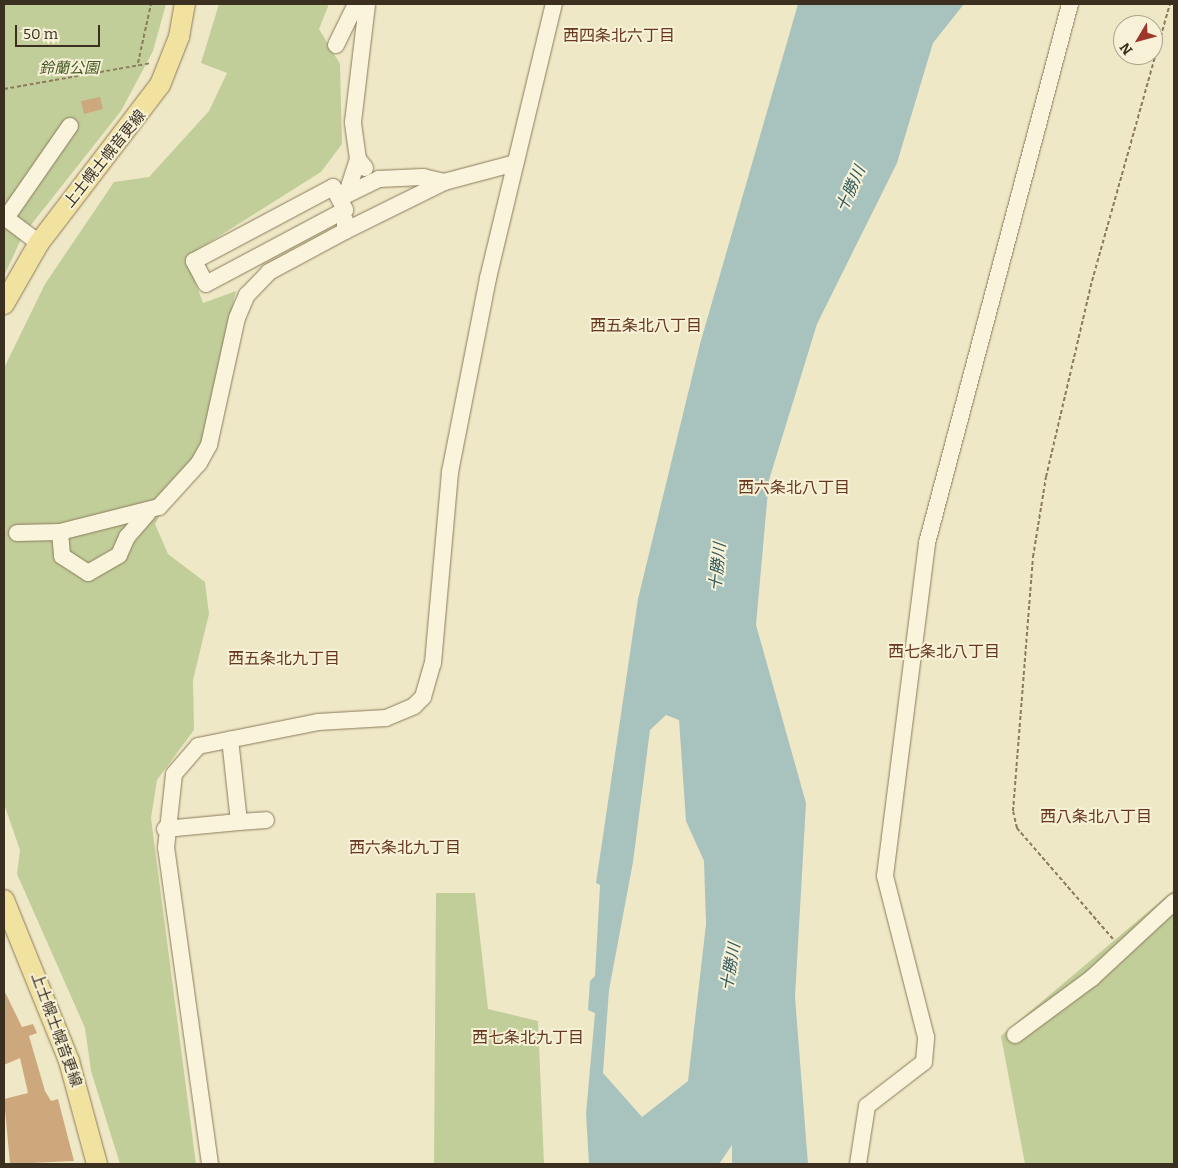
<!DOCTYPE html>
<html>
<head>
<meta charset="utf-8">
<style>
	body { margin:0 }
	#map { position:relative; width:1178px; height:1168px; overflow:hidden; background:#efe8c7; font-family:Bitter,"Noto Sans JP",serif }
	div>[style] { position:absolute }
	.green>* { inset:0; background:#c1ce9a }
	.water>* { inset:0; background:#a8c3be }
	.building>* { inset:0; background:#cda87d }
	.path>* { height:2px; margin-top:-1px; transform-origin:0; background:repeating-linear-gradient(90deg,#8b7b5c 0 4px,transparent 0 6.5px) }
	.roads { filter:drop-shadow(0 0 1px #8b7b5c) drop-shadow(0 0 1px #8b7b5c) }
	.minor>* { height:16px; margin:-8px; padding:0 8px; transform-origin:8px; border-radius:8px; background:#f9f4db }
	.major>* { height:20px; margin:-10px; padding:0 10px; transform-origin:10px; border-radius:10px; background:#f2e29f }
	span { translate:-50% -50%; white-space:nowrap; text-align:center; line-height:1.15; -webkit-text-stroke:4px #f6f1d7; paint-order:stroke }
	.park-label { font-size:15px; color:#455826; font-style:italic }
	.street-label { font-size:15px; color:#3b3020 }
	.neighbourhood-label { font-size:16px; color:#68371f }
	.water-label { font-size:16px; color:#2f585b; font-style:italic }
	.frame { position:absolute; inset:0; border:5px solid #3b3020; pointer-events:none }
	.north { position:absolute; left:1113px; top:15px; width:50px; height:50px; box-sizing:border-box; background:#f6f1d7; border:1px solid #aba48e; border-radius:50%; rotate:233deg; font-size:14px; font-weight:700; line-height:20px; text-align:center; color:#3b3020 }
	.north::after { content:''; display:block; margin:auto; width:18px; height:22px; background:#9b382b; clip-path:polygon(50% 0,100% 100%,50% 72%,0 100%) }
	.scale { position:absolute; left:15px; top:25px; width:85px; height:22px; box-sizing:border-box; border:2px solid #3b3020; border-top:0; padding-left:6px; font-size:15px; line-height:18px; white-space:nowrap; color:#3b3020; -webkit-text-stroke:4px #f6f1d7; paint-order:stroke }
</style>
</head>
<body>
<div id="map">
	<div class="green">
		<i style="clip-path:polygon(4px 4px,166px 4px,153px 51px,121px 111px,23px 235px,4px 276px)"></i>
		<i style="clip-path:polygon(219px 4px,329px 4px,319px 29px,340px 64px,342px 144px,321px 172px,186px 257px,203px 303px,236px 291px,202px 441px,155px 524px,168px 554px,205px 582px,209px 614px,193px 680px,194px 730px,157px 780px,151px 818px,196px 1164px,120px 1164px,91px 1071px,85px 1028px,17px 874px,20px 850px,4px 804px,4px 368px,45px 284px,114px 182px,149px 177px,209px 111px,227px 73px,201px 63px)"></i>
		<i style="clip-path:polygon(1174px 890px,1174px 1164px,1025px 1164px,1001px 1036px)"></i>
		<i style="clip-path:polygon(436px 893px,475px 893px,488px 1009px,538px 1021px,544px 1164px,434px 1164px)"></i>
	</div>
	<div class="water">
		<i style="clip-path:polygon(evenodd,798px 4px,964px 4px,933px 43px,897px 163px,817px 324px,769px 480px,756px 625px,806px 803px,795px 997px,808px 1164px,732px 1164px,732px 1145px,719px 1164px,589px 1164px,586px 1114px,595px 1013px,588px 1010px,590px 981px,595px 976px,600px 885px,596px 883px,638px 599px,700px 344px,798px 4px,666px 715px,679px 720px,686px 821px,704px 861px,706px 924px,688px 1081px,642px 1117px,603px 1073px,609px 990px,633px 862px,650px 730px,666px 715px)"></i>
	</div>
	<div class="building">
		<i style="clip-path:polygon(100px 97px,103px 109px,84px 114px,81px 101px)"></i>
		<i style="clip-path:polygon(4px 990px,22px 1027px,33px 1024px,37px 1033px,29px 1036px,45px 1091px,51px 1101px,58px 1099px,74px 1161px,10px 1164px,4px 1099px,28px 1093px,20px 1058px,4px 1065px)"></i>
	</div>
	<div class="path">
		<i style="left:138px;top:63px;width:60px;rotate:-77.6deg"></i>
		<i style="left:4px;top:89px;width:149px;rotate:-10deg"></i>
		<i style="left:1113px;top:939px;width:147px;rotate:-130.9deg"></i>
		<i style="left:1017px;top:828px;width:17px;rotate:-103deg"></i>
		<i style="left:1013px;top:811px;width:255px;rotate:-85.5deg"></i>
		<i style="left:1033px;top:557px;width:81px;rotate:-80.8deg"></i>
		<i style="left:1046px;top:477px;width:201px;rotate:-76.8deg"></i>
		<i style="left:1092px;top:281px;width:288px;rotate:-74.3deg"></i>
	</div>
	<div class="roads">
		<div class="minor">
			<i style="left:336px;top:45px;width:46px;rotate:-64deg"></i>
			<i style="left:358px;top:159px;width:38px;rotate:108deg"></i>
			<i style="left:346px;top:195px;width:37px;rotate:-26deg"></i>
			<i style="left:379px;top:179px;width:44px;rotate:-2.6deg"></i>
			<i style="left:423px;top:177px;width:22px;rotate:13deg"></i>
			<i style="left:444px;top:182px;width:74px;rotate:-14.8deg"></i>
			<i style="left:365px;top:168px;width:11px;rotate:-128deg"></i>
			<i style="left:358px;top:159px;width:37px;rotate:-98deg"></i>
			<i style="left:353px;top:122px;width:119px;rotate:-83.2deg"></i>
			<i style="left:333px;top:187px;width:26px;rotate:62deg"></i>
			<i style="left:345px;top:210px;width:157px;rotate:152deg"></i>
			<i style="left:206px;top:284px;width:26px;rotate:-118deg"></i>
			<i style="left:194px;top:261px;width:157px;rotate:-28deg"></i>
			<i style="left:345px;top:220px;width:11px;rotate:90deg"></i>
			<i style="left:345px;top:231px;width:110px;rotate:-26.3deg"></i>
			<i style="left:39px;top:243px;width:41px;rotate:-142.9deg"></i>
			<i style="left:6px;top:218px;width:112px;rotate:-55.2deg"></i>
			<i style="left:60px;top:532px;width:24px;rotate:85deg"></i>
			<i style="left:62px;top:556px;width:31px;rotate:33deg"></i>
			<i style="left:88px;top:573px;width:36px;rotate:-30deg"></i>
			<i style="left:119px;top:555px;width:20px;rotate:-66deg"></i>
			<i style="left:127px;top:537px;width:32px;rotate:-49deg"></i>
			<i style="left:17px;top:533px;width:43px;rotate:-1.3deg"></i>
			<i style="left:60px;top:532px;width:102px;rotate:-14.2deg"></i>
			<i style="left:159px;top:507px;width:59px;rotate:-47.7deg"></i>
			<i style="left:199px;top:463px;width:21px;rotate:-61deg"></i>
			<i style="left:209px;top:445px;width:130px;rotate:-77.6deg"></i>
			<i style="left:237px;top:318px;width:25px;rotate:-67deg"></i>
			<i style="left:247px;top:295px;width:32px;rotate:-46deg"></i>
			<i style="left:269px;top:272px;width:86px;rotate:-28.3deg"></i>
			<i style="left:239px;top:822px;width:27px;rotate:-4deg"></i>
			<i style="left:165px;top:829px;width:74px;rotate:-5.4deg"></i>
			<i style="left:239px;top:822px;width:83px;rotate:-96.2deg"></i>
			<i style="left:1015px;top:1035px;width:96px;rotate:-36.5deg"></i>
			<i style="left:1092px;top:978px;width:112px;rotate:-42.8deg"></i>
			<i style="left:210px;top:1164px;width:319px;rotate:-97.9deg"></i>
			<i style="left:166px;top:848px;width:74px;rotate:-83.8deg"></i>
			<i style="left:174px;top:774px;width:37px;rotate:-49deg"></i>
			<i style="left:198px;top:746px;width:122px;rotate:-11.3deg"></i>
			<i style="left:318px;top:722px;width:68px;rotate:-3.4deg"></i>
			<i style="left:386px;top:718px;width:30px;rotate:-23deg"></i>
			<i style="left:414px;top:706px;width:13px;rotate:-45deg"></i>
			<i style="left:423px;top:697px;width:35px;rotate:-74deg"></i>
			<i style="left:433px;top:663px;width:192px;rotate:-84.9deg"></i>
			<i style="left:450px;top:472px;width:198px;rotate:-78.9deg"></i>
			<i style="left:488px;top:278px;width:282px;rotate:-76.5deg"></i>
			<i style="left:858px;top:1164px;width:59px;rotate:-81.2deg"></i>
			<i style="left:867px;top:1106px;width:72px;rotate:-37.7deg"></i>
			<i style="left:924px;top:1062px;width:25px;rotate:-85deg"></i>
			<i style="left:926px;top:1037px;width:166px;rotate:-104.3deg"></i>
			<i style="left:885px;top:876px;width:336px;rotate:-82.8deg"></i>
			<i style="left:927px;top:543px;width:558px;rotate:-75.14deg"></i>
		</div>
		<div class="major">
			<i style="left:4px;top:304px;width:70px;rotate:-60.2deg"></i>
			<i style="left:39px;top:243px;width:199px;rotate:-52.6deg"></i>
			<i style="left:160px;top:85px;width:52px;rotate:-68.4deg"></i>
			<i style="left:179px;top:37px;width:34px;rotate:-80deg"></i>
			<i style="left:4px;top:900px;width:174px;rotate:68deg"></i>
			<i style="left:69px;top:1061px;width:107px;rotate:74.8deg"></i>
		</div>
	</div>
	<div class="park-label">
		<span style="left:69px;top:69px">鈴蘭公園</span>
	</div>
	<div class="street-label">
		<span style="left:105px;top:159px;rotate:-51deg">上士幌士幌音更線</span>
		<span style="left:56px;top:1030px;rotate:70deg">上士幌士幌音更線</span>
	</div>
	<div class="neighbourhood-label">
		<span style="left:619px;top:36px">西四条北六丁目</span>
		<span style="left:646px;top:326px">西五条北八丁目</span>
		<span style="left:794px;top:488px">西六条北八丁目</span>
		<span style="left:944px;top:652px">西七条北八丁目</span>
		<span style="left:284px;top:659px">西五条北九丁目</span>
		<span style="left:1096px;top:817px">西八条北八丁目</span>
		<span style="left:405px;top:848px">西六条北九丁目</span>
		<span style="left:528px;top:1038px">西七条北九丁目</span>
	</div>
	<div class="water-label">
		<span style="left:851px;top:189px;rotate:-66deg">十勝川</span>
		<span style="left:718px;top:567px;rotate:-84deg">十勝川</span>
		<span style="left:731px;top:967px;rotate:-80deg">十勝川</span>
	</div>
	<div class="frame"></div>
	<div class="north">N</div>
	<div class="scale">50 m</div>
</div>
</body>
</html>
